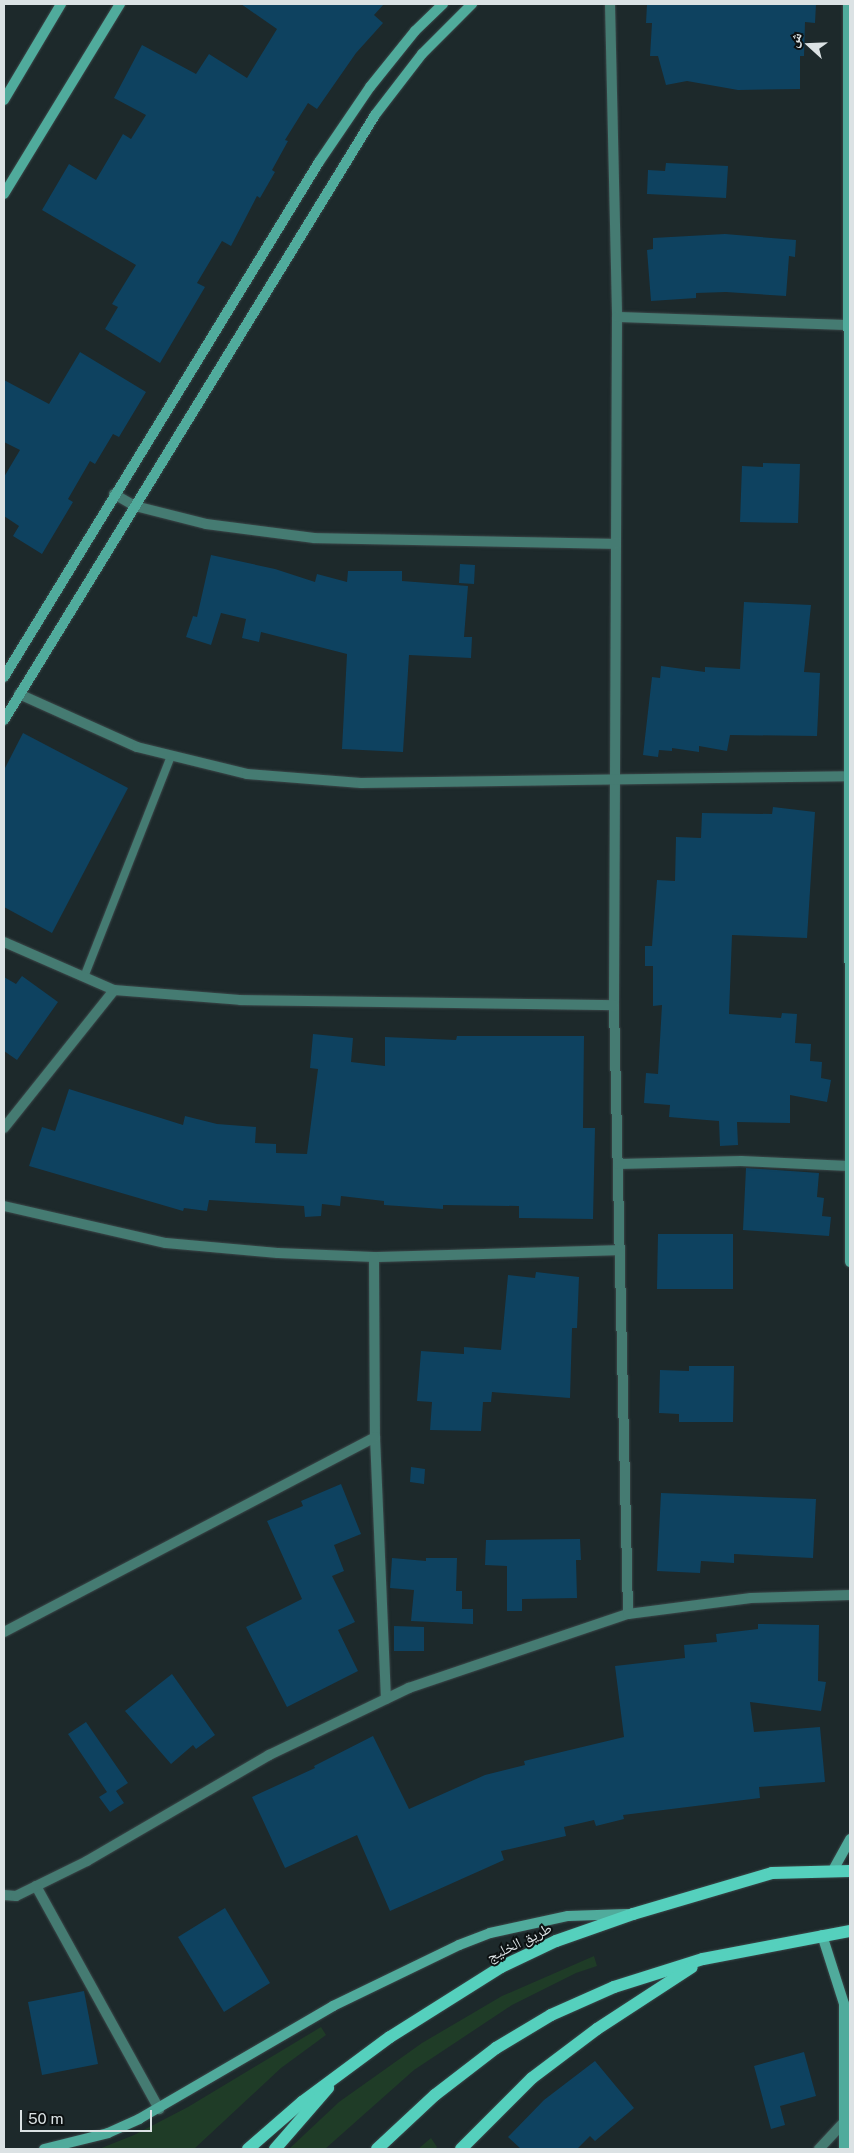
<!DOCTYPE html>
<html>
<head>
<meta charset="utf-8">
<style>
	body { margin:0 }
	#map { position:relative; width:854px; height:2153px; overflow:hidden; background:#1d292b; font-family:"Public Sans","Noto Naskh Arabic",sans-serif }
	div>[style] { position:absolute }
	.green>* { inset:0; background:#1f3c27 }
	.building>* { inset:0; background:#0e4260 }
	.roads { filter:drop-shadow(0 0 1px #3b4749) drop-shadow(0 0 1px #3b4749) }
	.lane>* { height:8px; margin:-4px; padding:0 4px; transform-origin:4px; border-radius:4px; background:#457b72 }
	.street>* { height:10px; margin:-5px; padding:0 5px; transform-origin:5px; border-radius:5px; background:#457b72 }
	.secondary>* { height:10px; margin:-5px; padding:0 5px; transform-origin:5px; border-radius:5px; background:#50ab9c }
	.primary>* { height:12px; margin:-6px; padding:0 6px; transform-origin:6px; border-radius:6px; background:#55d0bd }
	span { translate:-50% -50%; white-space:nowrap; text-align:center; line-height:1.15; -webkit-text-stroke:4px #0c1112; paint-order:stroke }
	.street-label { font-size:15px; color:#dbe2e4 }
	.frame { position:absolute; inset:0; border:5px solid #dbe2e4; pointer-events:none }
	.north { position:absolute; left:784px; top:20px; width:50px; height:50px; -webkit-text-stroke:4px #0c1112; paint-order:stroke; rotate:290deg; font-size:14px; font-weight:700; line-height:20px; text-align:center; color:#dbe2e4 }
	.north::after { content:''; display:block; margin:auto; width:18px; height:22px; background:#dbe2e4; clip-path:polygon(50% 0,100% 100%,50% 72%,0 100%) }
	.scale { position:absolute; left:20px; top:2110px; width:132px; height:22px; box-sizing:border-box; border:2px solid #dbe2e4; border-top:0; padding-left:6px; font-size:15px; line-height:18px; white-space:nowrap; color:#dbe2e4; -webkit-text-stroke:4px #0c1112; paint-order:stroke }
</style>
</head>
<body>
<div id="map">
	<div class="green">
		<i style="clip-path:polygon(594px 1956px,597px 1966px,576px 1973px,512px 2005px,414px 2070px,325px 2149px,289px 2149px,339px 2102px,422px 2043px,502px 1996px)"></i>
		<i style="clip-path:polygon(321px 2027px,326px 2035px,281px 2068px,194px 2149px,99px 2149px,134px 2135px,188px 2107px)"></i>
		<i style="clip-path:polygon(431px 2138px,437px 2147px,435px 2149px,418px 2149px)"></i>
	</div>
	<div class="building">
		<i style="clip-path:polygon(241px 4px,384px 4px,374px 15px,383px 23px,356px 53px,317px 109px,308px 103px,285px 140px,288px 141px,272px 170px,275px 172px,260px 198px,257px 196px,231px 246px,222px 241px,197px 283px,205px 287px,160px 363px,105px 329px,118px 307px,112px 304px,136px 265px,42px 210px,69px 164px,96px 180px,123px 134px,131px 139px,146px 115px,114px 98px,142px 45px,196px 74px,209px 54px,247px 78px,277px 29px)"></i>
		<i style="clip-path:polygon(647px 4px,816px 4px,815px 23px,805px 22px,804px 56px,800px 56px,800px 89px,738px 90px,687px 81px,666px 85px,658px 56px,650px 56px,652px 23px,646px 23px)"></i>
		<i style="clip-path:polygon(666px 163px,728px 166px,726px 198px,647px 194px,648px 170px,665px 171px)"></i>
		<i style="clip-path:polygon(725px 234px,796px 240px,795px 257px,789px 256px,786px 296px,726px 292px,696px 293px,696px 298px,651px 301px,647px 250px,653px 249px,653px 238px)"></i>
		<i style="clip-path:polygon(80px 352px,146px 392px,119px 437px,113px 434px,95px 464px,90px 461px,68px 499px,73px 502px,42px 554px,13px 536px,19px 526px,4px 516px,4px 477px,20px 450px,4px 442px,4px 380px,49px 404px)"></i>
		<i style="clip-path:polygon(763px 463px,800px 464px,798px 523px,740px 522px,742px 466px,763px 467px)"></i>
		<i style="clip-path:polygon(211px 555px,275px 569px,315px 582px,317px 574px,347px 582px,348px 571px,402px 571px,402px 581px,468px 586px,464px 637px,472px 637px,471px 658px,409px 655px,403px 752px,342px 749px,347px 654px,261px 632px,259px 642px,242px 638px,246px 619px,221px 613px,211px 645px,186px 637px,193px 616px,197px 617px)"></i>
		<i style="clip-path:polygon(460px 564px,475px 565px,474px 584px,459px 583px)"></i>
		<i style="clip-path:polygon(744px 602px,811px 605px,804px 672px,820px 673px,817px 736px,730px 735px,727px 751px,699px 746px,699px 752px,672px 748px,672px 751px,659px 750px,658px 757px,643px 755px,652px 677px,660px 678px,661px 666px,705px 672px,705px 667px,740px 669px)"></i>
		<i style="clip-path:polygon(23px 733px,128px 788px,52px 933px,4px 907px,4px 770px)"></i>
		<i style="clip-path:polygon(773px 807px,815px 812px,807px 938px,732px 935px,729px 1014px,781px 1018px,782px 1013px,797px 1014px,795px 1043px,811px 1044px,810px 1061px,822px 1062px,821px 1078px,831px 1080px,827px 1102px,790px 1095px,790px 1123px,737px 1122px,738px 1145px,720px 1146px,719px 1121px,669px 1117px,670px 1105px,644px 1103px,646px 1073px,658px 1074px,662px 1005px,653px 1006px,653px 966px,645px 966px,645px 946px,652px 946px,657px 880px,675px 881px,676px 837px,701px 838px,702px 813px,772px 814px)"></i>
		<i style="clip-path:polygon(22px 976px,58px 1002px,17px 1060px,4px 1051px,4px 977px,16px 984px)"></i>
		<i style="clip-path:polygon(313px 1034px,353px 1038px,351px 1062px,385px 1066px,385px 1037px,456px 1040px,457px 1036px,584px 1036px,583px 1128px,595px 1128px,593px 1219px,519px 1218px,519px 1206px,443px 1205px,443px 1209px,384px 1205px,384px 1201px,341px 1196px,340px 1206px,322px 1204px,321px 1216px,305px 1217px,304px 1206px,209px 1200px,207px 1211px,184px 1208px,183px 1211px,29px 1166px,42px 1127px,55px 1131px,69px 1089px,183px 1125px,185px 1116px,217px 1124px,256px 1127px,255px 1143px,276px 1144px,276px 1153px,307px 1154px,318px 1069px,310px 1068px)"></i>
		<i style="clip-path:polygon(746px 1168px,819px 1173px,817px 1197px,824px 1198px,822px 1216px,831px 1217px,829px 1236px,743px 1230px)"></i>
		<i style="clip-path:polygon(658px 1234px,733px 1234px,733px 1289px,657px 1289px)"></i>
		<i style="clip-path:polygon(536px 1272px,579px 1277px,577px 1328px,572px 1328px,570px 1398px,492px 1392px,491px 1402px,483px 1402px,481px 1431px,430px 1430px,432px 1402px,417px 1401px,421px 1351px,464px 1354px,464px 1347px,501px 1350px,508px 1275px,535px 1278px)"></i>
		<i style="clip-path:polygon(689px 1366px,734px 1366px,733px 1422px,679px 1422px,679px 1414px,659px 1413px,660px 1370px,689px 1371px)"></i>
		<i style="clip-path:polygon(411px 1467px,425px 1469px,424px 1484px,410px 1482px)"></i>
		<i style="clip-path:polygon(341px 1484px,361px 1534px,334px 1545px,344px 1571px,332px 1576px,355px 1622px,338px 1630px,358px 1671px,287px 1707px,246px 1627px,302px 1599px,267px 1521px,303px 1506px,301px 1501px)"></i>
		<i style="clip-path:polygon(661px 1493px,816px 1499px,813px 1558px,734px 1554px,734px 1563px,701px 1561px,700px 1573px,657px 1571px)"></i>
		<i style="clip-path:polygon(580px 1539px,581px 1560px,576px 1560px,577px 1598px,522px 1599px,522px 1611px,507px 1611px,507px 1566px,485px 1565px,486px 1540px)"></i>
		<i style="clip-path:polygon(392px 1558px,426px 1561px,426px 1558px,457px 1558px,456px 1591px,462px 1591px,462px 1609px,473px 1609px,473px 1624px,411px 1621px,414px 1590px,390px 1588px)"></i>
		<i style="clip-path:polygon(758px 1624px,819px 1625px,818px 1681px,826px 1682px,821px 1711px,750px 1702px,754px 1732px,820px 1727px,825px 1782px,759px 1787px,760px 1798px,623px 1815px,624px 1819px,596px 1826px,594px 1820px,564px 1827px,566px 1836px,501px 1851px,504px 1860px,390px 1911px,357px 1835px,285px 1868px,252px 1797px,315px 1768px,314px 1766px,373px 1736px,409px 1809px,485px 1775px,525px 1765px,524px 1761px,624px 1737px,615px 1666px,685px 1658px,684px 1645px,717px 1642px,716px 1634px,758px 1629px)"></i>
		<i style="clip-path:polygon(394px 1626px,424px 1627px,424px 1651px,394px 1651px)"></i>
		<i style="clip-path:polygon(172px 1674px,215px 1735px,196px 1749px,193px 1745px,171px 1764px,125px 1711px)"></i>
		<i style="clip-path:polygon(86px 1722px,128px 1783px,116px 1791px,124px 1803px,110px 1812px,99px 1797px,107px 1792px,68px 1734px)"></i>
		<i style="clip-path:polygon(225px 1908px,270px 1983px,224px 2012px,178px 1937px)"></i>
		<i style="clip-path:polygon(84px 1991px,98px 2064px,42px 2075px,28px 2002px)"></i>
		<i style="clip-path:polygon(804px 2052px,816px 2096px,780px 2106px,785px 2125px,771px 2129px,754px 2066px)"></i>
		<i style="clip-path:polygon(595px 2061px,634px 2108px,595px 2141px,590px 2136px,577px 2149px,521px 2149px,508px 2137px,544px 2100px)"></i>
	</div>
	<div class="roads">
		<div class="lane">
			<i style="left:84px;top:977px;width:238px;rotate:-68.5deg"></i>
		</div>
		<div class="street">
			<i style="left:610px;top:4px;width:313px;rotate:88.7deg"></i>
			<i style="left:617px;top:317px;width:688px;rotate:90.25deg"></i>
			<i style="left:614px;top:1005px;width:609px;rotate:88.68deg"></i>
			<i style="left:617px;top:317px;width:231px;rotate:2deg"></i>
			<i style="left:114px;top:494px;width:24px;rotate:30deg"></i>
			<i style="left:135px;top:506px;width:73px;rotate:14.2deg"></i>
			<i style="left:206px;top:524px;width:109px;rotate:7.4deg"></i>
			<i style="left:314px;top:538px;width:302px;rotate:1.1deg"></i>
			<i style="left:19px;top:694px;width:129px;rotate:24.2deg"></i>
			<i style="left:137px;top:747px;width:113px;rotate:13.8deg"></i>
			<i style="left:247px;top:774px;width:114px;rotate:4.5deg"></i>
			<i style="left:361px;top:783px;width:488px;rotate:-0.8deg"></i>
			<i style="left:4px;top:942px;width:120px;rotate:23.6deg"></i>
			<i style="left:114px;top:990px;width:126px;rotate:4.5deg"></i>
			<i style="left:240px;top:1000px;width:374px;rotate:0.8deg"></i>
			<i style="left:4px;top:1128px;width:176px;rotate:-51.4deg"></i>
			<i style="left:618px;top:1164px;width:123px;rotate:-1.4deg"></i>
			<i style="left:741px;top:1161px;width:108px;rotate:2.7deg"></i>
			<i style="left:4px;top:1206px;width:166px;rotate:12.9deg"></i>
			<i style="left:166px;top:1243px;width:112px;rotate:5.1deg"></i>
			<i style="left:278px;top:1253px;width:96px;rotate:2.4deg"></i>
			<i style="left:374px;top:1257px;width:245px;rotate:-1.6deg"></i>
			<i style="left:374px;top:1257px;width:180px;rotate:89.7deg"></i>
			<i style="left:375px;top:1437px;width:262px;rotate:87.6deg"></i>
			<i style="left:4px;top:1632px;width:419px;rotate:-27.7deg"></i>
			<i style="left:36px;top:1886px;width:255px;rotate:61.1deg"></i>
			<i style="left:4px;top:1895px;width:12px;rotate:5deg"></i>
			<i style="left:16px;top:1896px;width:79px;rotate:-26.2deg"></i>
			<i style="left:87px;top:1861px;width:211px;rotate:-30.2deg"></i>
			<i style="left:269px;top:1755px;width:155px;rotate:-25.6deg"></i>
			<i style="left:409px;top:1688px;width:231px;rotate:-18.7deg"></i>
			<i style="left:628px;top:1614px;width:124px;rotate:-7.4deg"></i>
			<i style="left:751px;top:1598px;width:99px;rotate:-1.7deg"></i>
			<i style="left:819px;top:2149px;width:37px;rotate:-47deg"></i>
		</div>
		<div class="secondary">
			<i style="left:848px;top:4px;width:1258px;rotate:89.91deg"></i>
			<i style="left:4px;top:100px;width:112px;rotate:-59.3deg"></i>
			<i style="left:4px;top:194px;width:223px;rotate:-58.6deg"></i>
			<i style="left:4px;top:677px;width:604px;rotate:-58.55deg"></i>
			<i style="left:319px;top:162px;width:91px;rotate:-55.8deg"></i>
			<i style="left:370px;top:87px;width:72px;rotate:-51.2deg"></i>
			<i style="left:415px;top:31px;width:39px;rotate:-44deg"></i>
			<i style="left:4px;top:720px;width:710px;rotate:-58.48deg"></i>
			<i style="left:375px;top:115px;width:77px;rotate:-52.4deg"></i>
			<i style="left:422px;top:54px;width:71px;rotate:-45deg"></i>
			<i style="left:832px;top:1872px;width:38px;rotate:-61deg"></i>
			<i style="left:822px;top:1935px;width:72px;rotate:72.3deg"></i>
			<i style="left:844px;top:2004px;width:145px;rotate:90deg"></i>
			<i style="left:44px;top:2149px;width:66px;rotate:-14deg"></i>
			<i style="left:108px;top:2133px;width:34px;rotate:-24deg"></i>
			<i style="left:139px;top:2119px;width:225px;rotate:-30.2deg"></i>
			<i style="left:333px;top:2006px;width:140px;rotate:-25.8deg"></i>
			<i style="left:459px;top:1945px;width:33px;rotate:-21deg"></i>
			<i style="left:490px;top:1933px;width:80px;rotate:-12.3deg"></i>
			<i style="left:568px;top:1916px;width:59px;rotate:-1.9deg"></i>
		</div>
		<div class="primary">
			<i style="left:248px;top:2149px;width:72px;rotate:-41deg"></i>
			<i style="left:302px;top:2102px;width:109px;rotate:-36.5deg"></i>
			<i style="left:390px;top:2037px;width:131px;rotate:-32.2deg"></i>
			<i style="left:501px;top:1967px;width:61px;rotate:-25.3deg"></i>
			<i style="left:556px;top:1941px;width:82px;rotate:-19.3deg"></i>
			<i style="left:633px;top:1914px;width:145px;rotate:-16.4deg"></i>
			<i style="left:772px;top:1873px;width:78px;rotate:-1.5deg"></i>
			<i style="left:275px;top:2149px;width:81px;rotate:-49deg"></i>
			<i style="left:377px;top:2149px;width:79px;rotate:-43deg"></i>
			<i style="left:435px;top:2095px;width:77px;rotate:-37.6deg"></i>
			<i style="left:496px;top:2048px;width:64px;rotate:-31deg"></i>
			<i style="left:551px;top:2015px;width:69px;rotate:-24deg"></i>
			<i style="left:614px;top:1987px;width:93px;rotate:-17.5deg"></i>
			<i style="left:703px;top:1959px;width:150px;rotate:-10.8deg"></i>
			<i style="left:461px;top:2149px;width:100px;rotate:-45deg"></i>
			<i style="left:532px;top:2078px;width:81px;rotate:-37deg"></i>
			<i style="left:597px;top:2029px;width:113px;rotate:-33.1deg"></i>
		</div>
	</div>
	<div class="street-label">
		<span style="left:519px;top:1942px;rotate:-26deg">طريق الخليج</span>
	</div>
	<div class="frame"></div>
	<div class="north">ش</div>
	<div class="scale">50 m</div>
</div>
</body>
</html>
